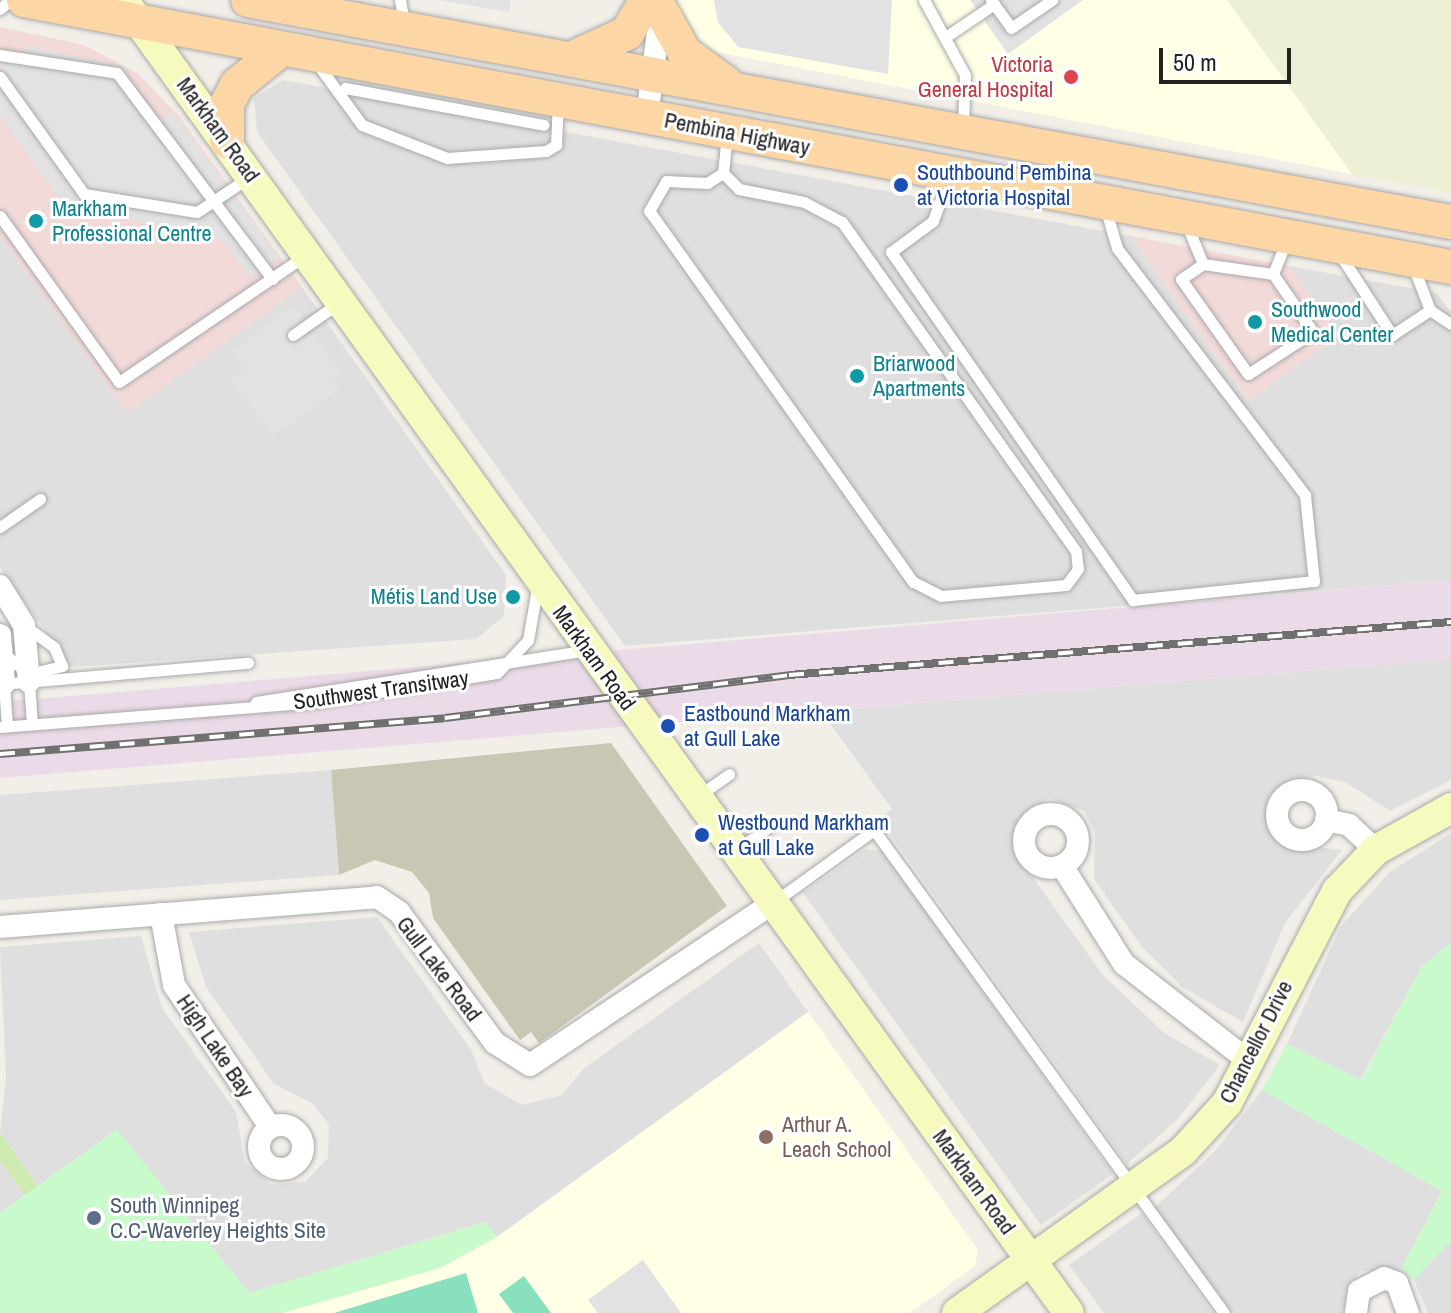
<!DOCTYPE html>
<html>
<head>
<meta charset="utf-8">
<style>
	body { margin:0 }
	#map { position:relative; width:1451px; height:1313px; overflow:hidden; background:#f2efe9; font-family:"Archivo Narrow",sans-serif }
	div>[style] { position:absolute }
	.residential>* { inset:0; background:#e0dfdf }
	.commercial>* { inset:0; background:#f2dad9 }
	.industrial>* { inset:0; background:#ebdbe8 }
	.education>* { inset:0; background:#ffffe5 }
	.construction>* { inset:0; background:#c7c7b4 }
	.farmland>* { inset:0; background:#eef0d5 }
	.grass>* { inset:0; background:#cdebb0 }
	.park>* { inset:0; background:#c8facc }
	.pitch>* { inset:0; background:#88e0be }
	.parking>* { inset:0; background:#e2e2e2 }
	.roads { filter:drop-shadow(0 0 2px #a9a9a9) drop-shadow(0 0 2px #a9a9a9) }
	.lane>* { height:11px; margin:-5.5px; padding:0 5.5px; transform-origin:5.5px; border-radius:5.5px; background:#fff }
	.street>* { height:22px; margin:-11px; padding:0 11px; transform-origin:11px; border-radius:11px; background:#fff }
	.street>.ring { margin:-11px; padding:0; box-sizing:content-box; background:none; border:22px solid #fff; border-radius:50% }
	.secondary>* { height:30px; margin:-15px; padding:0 15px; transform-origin:15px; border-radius:15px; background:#f7fabf }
	.primary>* { height:34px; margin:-17px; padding:0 17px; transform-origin:17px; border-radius:17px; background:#fcd6a4 }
	.rail>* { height:8px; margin-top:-4px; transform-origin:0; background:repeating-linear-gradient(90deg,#fff 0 15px,#707070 0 30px); box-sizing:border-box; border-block:2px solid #707070 }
	.dots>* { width:22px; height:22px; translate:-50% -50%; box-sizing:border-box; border:4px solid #fff; border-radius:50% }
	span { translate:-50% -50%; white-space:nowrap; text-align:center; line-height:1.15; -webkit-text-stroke:6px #fff; paint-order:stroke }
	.health-label { font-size:22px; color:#be3a42 }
	.right { translate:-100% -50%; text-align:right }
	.street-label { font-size:22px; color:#222 }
	.transit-label { font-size:22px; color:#164399 }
	.left { translate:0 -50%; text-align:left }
	.culture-label { font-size:22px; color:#0d838f }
	.education-label { font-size:22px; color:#785e54 }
	.service-label { font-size:22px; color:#4e5e75 }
	.scale { position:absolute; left:1159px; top:48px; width:132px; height:36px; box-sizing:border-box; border:4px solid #222; border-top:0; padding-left:10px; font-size:24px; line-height:28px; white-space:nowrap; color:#222; -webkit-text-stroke:6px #fff; paint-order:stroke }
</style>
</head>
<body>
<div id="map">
	<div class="residential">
		<i style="clip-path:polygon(283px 80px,1130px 236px,1248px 401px,1339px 335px,1289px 266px,1437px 293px,1451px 312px,1451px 580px,625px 646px,257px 132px,254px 98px)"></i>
		<i style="clip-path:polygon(0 235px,127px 412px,302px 287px,506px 575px,504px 616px,476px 639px,71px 667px,0 567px)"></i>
		<i style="clip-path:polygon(1451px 659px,1451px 780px,1390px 811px,1345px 782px,1317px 776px,1293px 778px,1270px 802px,1269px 818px,1284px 843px,1342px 850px,1285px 923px,1243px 1022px,1182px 987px,1142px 947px,1094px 879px,1095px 832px,1084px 811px,1050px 798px,1024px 812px,1014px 845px,1021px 861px,1103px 975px,1164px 1033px,1220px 1065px,1178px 1119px,1127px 1164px,879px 819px,892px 809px,821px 711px)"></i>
		<i style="clip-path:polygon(331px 770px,339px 875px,0 900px,0 795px)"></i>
		<i style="clip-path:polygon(1451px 833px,1451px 943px,1422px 966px,1360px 1080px,1287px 1044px,1341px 926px,1390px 872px)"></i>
		<i style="clip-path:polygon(865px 849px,883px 851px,1113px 1174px,1041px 1225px,803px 893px)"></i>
		<i style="clip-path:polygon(377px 917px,472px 1051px,484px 1083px,522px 1105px,562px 1095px,583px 1069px,759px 943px,808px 1012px,497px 1237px,485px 1222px,249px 1293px,117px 1130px,38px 1186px,0 1133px,6px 1077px,0 947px,141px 936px,162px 1008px,236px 1112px,245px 1163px,271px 1184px,305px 1182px,328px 1158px,329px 1124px,312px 1103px,274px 1084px,206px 987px,189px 932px)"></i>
		<i style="clip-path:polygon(1262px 1090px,1442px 1191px,1401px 1269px,1361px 1271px,1348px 1284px,1343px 1313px,1227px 1313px,1153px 1209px,1215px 1151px)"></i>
		<i style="clip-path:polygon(0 1161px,25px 1195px,0 1213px)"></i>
		<i style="clip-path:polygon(1142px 1213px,1213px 1313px,1104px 1313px,1069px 1265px)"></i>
		<i style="clip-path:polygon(1451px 1240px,1451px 1313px,1428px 1313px,1414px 1280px)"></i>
	</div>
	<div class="commercial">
		<i style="clip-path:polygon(0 27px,84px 45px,137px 73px,179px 116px,302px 287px,127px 413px,0 236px)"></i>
		<i style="clip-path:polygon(1130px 236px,1289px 266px,1339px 335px,1248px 401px)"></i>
	</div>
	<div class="industrial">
		<i style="clip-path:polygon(1451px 580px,1451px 659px,0 778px,0 702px)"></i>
	</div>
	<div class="education">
		<i style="clip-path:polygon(677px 0,1227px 0,1352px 174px,706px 50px,687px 31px)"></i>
		<i style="clip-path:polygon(808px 1012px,978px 1250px,975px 1266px,910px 1313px,282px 1313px,440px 1268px,497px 1237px)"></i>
	</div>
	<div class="construction">
		<i style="clip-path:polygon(611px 743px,727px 906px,539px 1043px,531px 1032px,520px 1040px,433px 918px,429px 893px,412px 872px,375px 860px,339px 875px,331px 770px)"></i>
	</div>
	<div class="farmland">
		<i style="clip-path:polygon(1227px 0,1451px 0,1451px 192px,1352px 174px)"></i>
	</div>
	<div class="grass">
		<i style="clip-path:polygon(0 1133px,38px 1186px,25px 1195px,0 1161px)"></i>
	</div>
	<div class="park">
		<i style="clip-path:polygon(1451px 943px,1451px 1240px,1414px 1280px,1401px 1269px,1442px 1191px,1262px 1090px,1287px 1044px,1361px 1080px,1422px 966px)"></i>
		<i style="clip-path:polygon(117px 1129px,249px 1293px,486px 1222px,497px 1237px,440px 1268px,282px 1313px,0 1313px,0 1213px)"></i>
	</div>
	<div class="pitch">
		<i style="clip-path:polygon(466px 1273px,478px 1313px,334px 1313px)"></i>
		<i style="clip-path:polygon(524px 1276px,551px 1313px,513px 1313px,499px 1294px)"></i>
	</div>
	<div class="parking">
		<i style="clip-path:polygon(440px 0,511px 0,509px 12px)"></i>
		<i style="clip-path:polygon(714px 0,892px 0,888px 74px,738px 47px,718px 22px)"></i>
		<i style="clip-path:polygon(970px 0,1083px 0,1008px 54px)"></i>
		<i style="clip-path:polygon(29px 46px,119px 66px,160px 121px,173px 112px,279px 258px,251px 278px,222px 240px,83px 208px,71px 216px,0 115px,0 67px)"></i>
		<i style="clip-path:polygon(293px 305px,340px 372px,332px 381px,339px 390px,274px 436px,229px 380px,245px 370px,232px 351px)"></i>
		<i style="clip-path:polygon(643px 1260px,681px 1313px,598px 1313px,588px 1300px)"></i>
	</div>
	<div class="roads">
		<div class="lane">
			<i style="left:400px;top:0;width:23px;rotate:80deg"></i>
			<i style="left:924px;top:0;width:85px;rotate:61.3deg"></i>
			<i style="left:965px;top:75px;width:52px;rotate:92.2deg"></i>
			<i style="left:991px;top:0;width:34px;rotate:54deg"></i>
			<i style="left:1011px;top:28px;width:50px;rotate:-34.3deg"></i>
			<i style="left:0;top:9px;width:13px;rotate:-42deg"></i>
			<i style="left:947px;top:36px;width:57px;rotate:-34.2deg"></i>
			<i style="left:0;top:55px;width:118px;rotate:8.7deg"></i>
			<i style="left:117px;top:73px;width:258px;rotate:53deg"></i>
			<i style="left:316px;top:62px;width:78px;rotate:53.9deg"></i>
			<i style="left:362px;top:125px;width:91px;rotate:21.2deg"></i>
			<i style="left:447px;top:158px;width:99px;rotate:-4deg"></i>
			<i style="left:546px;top:151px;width:12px;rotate:-31deg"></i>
			<i style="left:556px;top:145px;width:42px;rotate:-87.3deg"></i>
			<i style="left:0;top:77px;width:144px;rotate:54.3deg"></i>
			<i style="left:84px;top:194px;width:114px;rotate:9.1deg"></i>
			<i style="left:197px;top:212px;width:61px;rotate:-33.7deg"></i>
			<i style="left:345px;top:88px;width:202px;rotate:10.5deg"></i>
			<i style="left:723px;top:173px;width:23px;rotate:45deg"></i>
			<i style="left:739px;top:189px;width:66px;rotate:11.3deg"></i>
			<i style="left:804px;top:202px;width:43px;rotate:27.8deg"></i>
			<i style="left:842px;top:222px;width:404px;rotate:54.6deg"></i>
			<i style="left:1076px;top:551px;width:18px;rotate:84deg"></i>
			<i style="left:1078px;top:569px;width:20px;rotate:127deg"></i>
			<i style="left:1066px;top:585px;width:125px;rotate:175deg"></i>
			<i style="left:941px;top:596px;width:31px;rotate:-153deg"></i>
			<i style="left:913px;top:582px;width:455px;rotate:-125.4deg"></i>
			<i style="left:649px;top:211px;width:34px;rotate:-60deg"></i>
			<i style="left:666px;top:181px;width:41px;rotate:2.8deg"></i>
			<i style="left:707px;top:183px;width:19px;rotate:-32deg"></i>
			<i style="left:723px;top:173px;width:36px;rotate:-84deg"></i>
			<i style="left:949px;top:176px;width:48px;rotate:109.6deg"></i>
			<i style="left:933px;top:221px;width:52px;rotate:143.6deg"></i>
			<i style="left:891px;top:252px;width:424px;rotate:55.2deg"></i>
			<i style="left:1133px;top:600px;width:182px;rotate:-6deg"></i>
			<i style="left:1314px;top:581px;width:86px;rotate:-96deg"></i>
			<i style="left:1305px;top:495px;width:310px;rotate:-127.3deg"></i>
			<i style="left:1117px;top:248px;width:43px;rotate:-106.3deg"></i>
			<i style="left:0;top:216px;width:204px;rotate:54.4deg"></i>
			<i style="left:119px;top:382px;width:226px;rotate:-34.2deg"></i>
			<i style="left:1186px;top:223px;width:44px;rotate:67.5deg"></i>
			<i style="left:1339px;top:253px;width:98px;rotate:57.1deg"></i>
			<i style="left:1392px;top:335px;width:45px;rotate:-33.3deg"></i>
			<i style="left:1430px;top:310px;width:47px;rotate:-111.1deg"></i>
			<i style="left:1203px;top:264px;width:71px;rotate:8.1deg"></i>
			<i style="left:1273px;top:274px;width:70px;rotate:55.4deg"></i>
			<i style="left:1313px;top:332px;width:77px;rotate:147.1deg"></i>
			<i style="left:1248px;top:374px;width:116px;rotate:-125.2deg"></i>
			<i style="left:1181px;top:279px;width:27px;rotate:-34deg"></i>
			<i style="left:1273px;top:274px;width:35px;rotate:-68deg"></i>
			<i style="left:1430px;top:310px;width:25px;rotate:34deg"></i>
			<i style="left:293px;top:335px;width:57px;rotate:-35.1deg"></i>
			<i style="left:0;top:527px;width:49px;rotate:-35deg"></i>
			<i style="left:8px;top:657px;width:26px;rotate:40deg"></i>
			<i style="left:28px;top:674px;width:35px;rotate:-13deg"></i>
			<i style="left:62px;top:666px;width:21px;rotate:-113deg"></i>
			<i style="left:54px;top:647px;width:37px;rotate:-144deg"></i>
			<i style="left:29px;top:682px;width:42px;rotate:85.9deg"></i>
			<i style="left:1px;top:684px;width:248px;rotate:-4.9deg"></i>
			<i style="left:4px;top:684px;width:42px;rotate:85.9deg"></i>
			<i style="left:256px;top:702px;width:335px;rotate:-8.9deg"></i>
			<i style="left:0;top:727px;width:317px;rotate:-4.5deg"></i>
			<i style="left:316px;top:702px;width:183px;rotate:-9.1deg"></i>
			<i style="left:497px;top:673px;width:45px;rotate:-46.8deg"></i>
			<i style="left:528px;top:640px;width:52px;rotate:-80deg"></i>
			<i style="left:698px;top:796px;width:38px;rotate:-35deg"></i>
			<i style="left:736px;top:850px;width:39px;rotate:-35deg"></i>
			<i style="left:774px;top:902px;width:123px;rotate:-35.8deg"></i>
			<i style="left:874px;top:830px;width:596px;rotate:54.07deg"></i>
		</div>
		<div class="street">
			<i style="left:647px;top:117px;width:87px;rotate:-82.7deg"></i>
			<i style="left:658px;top:31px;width:22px;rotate:-100deg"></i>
			<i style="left:0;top:586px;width:46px;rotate:58.4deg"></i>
			<i style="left:24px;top:625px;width:57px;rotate:85deg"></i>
			<i style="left:0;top:635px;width:49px;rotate:85.3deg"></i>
			<i class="ring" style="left:1277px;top:790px;width:28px;height:28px"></i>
			<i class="ring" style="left:1024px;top:814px;width:32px;height:32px"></i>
			<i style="left:1326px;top:820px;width:24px;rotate:12deg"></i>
			<i style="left:1349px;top:825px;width:37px;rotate:43deg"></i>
			<i style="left:1062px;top:866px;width:116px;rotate:57.7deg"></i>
			<i style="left:1124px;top:964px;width:160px;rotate:37.9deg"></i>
			<i style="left:161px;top:914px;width:72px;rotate:79.6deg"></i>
			<i style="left:174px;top:985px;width:171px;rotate:55.9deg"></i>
			<i style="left:0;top:927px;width:378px;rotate:-4.5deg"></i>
			<i style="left:377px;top:897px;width:27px;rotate:34deg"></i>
			<i style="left:399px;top:912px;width:162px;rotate:53.8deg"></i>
			<i style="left:495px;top:1043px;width:41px;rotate:32.2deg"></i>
			<i style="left:530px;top:1065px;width:290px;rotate:-33.7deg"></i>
			<i class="ring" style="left:259px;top:1125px;width:22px;height:22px"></i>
			<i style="left:1356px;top:1313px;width:22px;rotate:-82deg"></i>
			<i style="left:1359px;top:1291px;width:28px;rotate:-27deg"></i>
			<i style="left:1384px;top:1278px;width:14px;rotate:21deg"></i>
			<i style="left:1397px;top:1283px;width:32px;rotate:70deg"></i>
		</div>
		<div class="secondary">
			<i style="left:123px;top:0;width:1618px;rotate:54.23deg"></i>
			<i style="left:957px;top:1313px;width:278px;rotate:-35.6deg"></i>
			<i style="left:1183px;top:1151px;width:65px;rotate:-47.5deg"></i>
			<i style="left:1227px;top:1103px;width:239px;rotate:-62.6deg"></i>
			<i style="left:1337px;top:891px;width:57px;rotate:-46.4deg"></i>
			<i style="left:1376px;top:850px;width:86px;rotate:-29.2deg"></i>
		</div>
		<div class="primary">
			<i style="left:24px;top:0;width:1452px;rotate:10.6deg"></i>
			<i style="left:248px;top:0;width:1223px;rotate:10.46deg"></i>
			<i style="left:655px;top:0;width:61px;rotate:60.5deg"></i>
			<i style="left:685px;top:53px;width:51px;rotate:36.2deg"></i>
			<i style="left:573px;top:58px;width:60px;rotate:-24.8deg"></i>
			<i style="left:627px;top:33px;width:39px;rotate:-59deg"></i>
			<i style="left:227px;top:141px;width:37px;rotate:-90deg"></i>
			<i style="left:227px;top:104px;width:21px;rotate:-62deg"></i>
			<i style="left:237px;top:85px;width:55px;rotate:-39.1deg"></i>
		</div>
	</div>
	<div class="rail">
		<i style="left:0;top:754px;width:446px;rotate:-4.6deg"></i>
		<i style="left:445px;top:718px;width:347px;rotate:-7.1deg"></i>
		<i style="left:789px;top:675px;width:664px;rotate:-4.58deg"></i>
	</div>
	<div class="dots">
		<i style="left:1071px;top:77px;background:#e0444e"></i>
		<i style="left:901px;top:185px;background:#1a4fb4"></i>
		<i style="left:36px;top:221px;background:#0f9aa8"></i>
		<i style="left:1255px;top:322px;background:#0f9aa8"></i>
		<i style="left:857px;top:376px;background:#0f9aa8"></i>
		<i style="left:513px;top:597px;background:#0f9aa8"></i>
		<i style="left:668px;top:726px;background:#1a4fb4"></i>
		<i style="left:702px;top:835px;background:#1a4fb4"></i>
		<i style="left:766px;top:1137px;background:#8d6e63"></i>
		<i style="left:94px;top:1218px;background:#5c6f8a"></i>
	</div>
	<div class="health-label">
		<span class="right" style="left:1053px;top:77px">Victoria<br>General Hospital</span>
	</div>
	<div class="street-label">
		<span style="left:218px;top:130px;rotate:54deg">Markham Road</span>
		<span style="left:737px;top:134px;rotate:11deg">Pembina Highway</span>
		<span style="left:594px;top:658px;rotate:54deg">Markham Road</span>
		<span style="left:381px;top:690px;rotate:-8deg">Southwest Transitway</span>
		<span style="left:439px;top:969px;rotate:53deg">Gull Lake Road</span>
		<span style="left:1256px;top:1042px;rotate:-63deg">Chancellor Drive</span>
		<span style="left:215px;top:1046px;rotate:56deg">High Lake Bay</span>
		<span style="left:974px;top:1182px;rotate:54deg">Markham Road</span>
	</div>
	<div class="transit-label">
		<span class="left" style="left:917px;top:185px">Southbound Pembina<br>at Victoria Hospital</span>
		<span class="left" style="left:684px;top:726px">Eastbound Markham<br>at Gull Lake</span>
		<span class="left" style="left:718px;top:835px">Westbound Markham<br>at Gull Lake</span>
	</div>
	<div class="culture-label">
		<span class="left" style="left:52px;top:221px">Markham<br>Professional Centre</span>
		<span class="left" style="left:1271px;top:322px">Southwood<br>Medical Center</span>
		<span class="left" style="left:873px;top:376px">Briarwood<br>Apartments</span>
		<span class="right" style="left:497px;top:597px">Métis Land Use</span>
	</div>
	<div class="education-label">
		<span class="left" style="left:782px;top:1137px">Arthur A.<br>Leach School</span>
	</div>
	<div class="service-label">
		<span class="left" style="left:110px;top:1218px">South Winnipeg<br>C.C-Waverley Heights Site</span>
	</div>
	<div class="scale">50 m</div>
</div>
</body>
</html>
